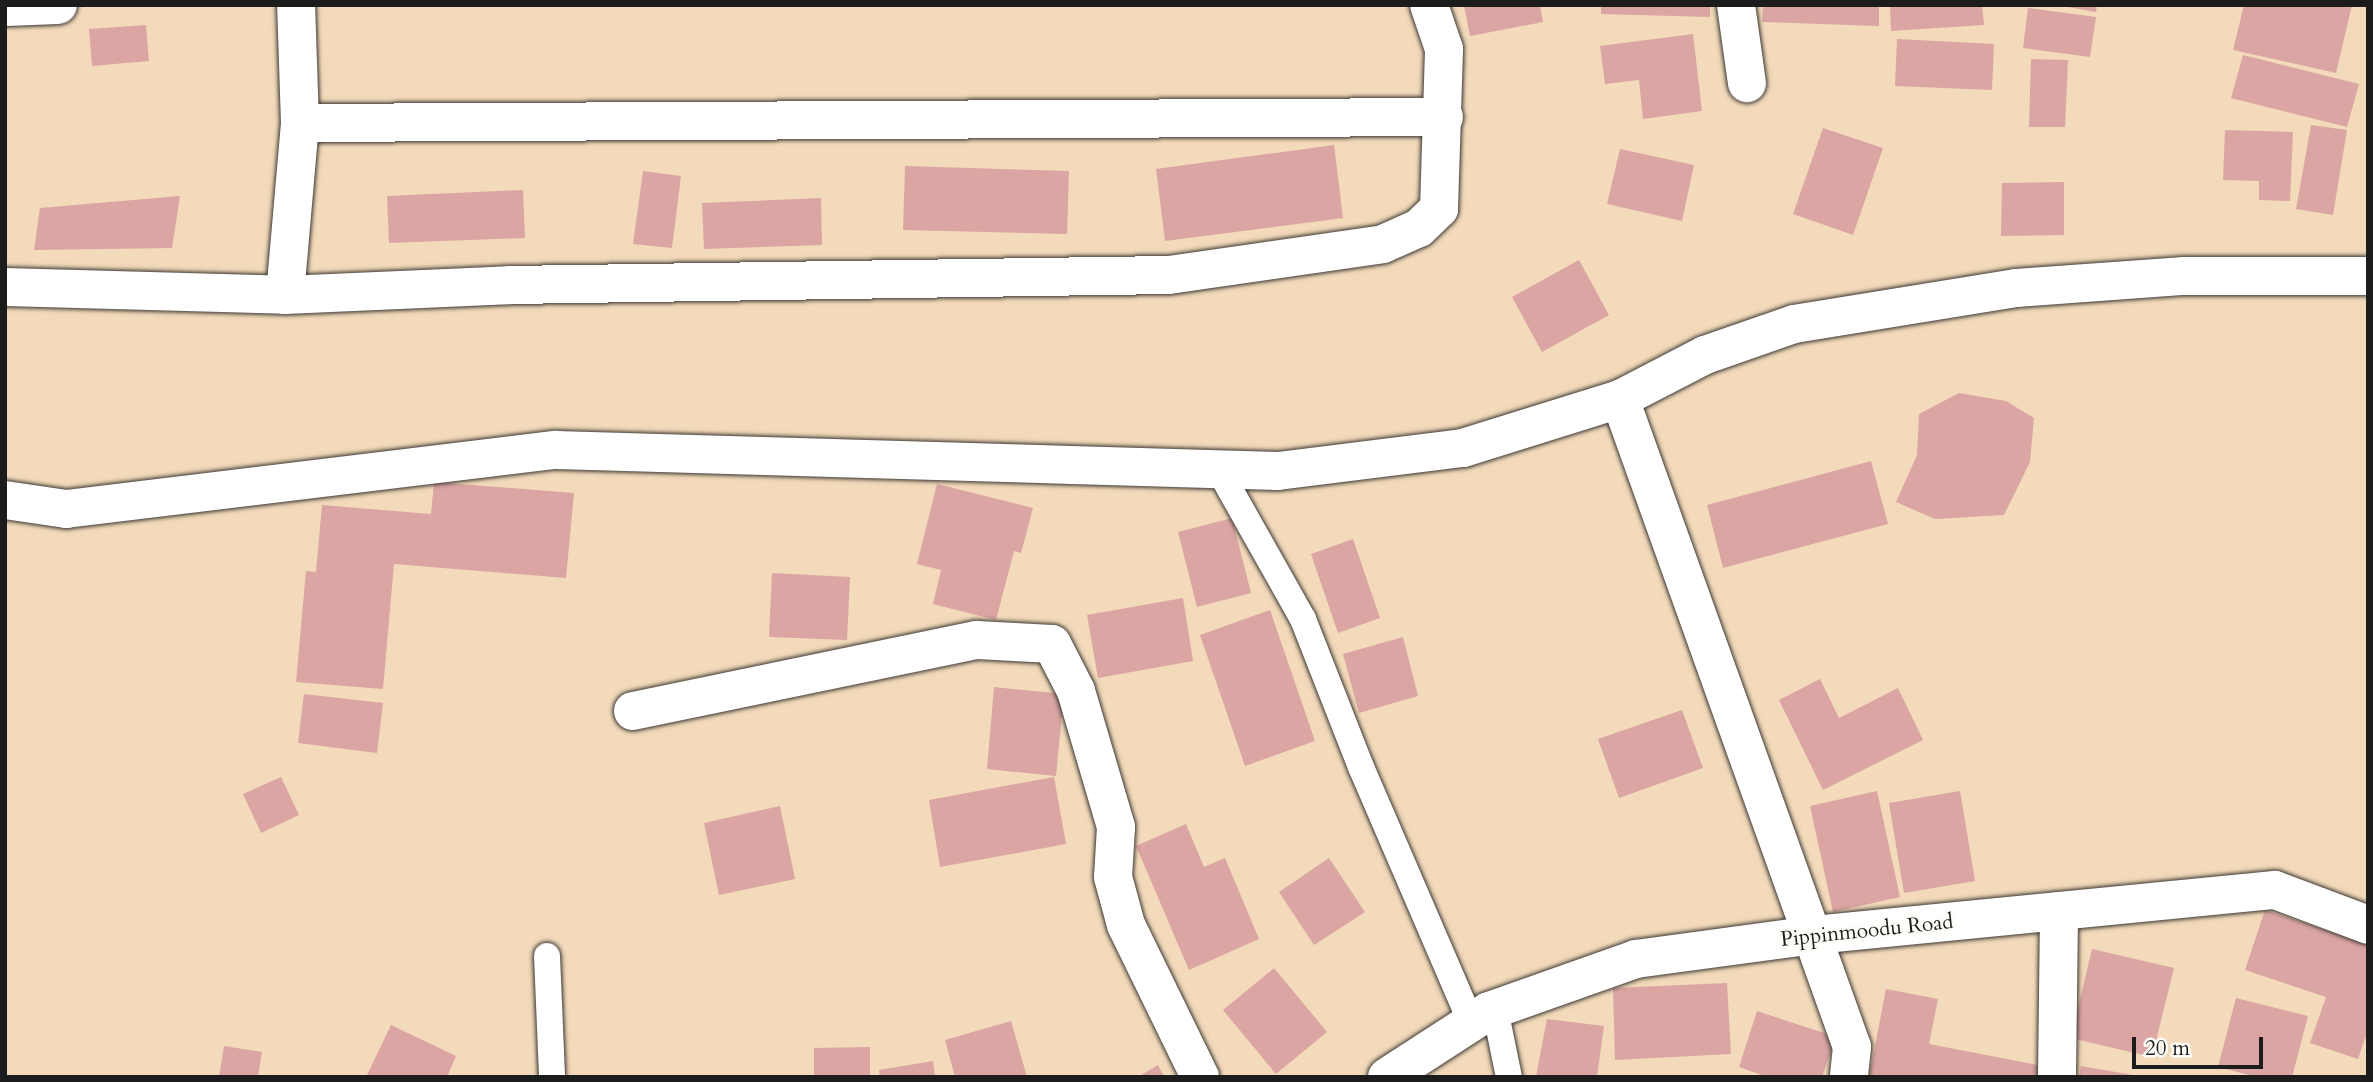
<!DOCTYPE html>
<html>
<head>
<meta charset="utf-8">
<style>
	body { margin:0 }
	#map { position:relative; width:2373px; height:1082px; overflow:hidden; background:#f3daba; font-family:Cardo,serif }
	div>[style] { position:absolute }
	.building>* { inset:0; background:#dba5a3 }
	.roads { filter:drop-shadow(0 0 2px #3c3834) drop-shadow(0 0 2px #3c3834) }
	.lane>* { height:26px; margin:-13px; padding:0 13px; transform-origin:13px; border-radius:13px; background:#fff }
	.street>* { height:38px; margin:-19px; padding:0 19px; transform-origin:19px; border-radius:19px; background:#fff }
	span { translate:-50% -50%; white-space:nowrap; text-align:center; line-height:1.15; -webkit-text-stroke:6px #fdfcf7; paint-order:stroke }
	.street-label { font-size:21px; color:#1c1c1c }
	.frame { position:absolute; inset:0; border:7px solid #1c1c1c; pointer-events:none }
	.scale { position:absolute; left:2132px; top:1037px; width:131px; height:32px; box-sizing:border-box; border:4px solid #1c1c1c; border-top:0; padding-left:9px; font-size:21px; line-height:24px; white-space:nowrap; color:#1c1c1c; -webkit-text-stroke:5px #fdfcf7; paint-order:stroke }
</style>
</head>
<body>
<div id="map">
	<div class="building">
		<i style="clip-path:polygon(1464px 5px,1540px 5px,1543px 22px,1470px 36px)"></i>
		<i style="clip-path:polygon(1601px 5px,1710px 5px,1710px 17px,1601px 14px)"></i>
		<i style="clip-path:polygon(1763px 5px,1879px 5px,1879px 26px,1762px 22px)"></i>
		<i style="clip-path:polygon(1890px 5px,1982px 5px,1984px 25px,1891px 31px)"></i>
		<i style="clip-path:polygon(2057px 5px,2097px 5px,2096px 12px)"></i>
		<i style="clip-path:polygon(2244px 5px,2352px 5px,2336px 73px,2233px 50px)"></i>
		<i style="clip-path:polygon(2028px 8px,2096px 17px,2090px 57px,2023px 48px)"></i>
		<i style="clip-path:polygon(146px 25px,149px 61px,92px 66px,89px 29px)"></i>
		<i style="clip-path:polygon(1693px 34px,1702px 111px,1643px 119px,1639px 80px,1605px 84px,1600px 46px)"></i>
		<i style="clip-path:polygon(1897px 39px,1994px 44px,1992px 90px,1895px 86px)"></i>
		<i style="clip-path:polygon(2243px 55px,2359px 84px,2347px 127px,2231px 98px)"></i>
		<i style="clip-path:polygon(2031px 59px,2068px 60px,2065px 127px,2029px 127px)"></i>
		<i style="clip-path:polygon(2311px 125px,2347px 130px,2333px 215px,2296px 209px)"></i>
		<i style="clip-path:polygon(1823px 128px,1883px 148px,1853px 235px,1793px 214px)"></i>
		<i style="clip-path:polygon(2225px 130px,2293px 132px,2290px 201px,2259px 200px,2259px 181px,2223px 180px)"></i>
		<i style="clip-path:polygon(1334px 145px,1343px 218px,1165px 241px,1156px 169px)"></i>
		<i style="clip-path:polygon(1620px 149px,1694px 165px,1682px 221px,1607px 204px)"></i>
		<i style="clip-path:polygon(905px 166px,1069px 171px,1067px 234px,903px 230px)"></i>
		<i style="clip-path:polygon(643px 171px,681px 176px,672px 248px,633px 244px)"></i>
		<i style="clip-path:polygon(2064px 182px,2064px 235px,2001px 236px,2002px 183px)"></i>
		<i style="clip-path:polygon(523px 190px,525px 238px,389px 243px,387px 196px)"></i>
		<i style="clip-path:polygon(180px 196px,172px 248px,34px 250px,40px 208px)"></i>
		<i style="clip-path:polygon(821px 198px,822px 245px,704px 249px,702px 203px)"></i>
		<i style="clip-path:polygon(1579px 260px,1609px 315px,1542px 352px,1512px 297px)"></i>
		<i style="clip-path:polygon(1959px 393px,2006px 401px,2034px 418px,2030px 462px,2004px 515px,1935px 519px,1896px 502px,1917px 455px,1919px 414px)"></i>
		<i style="clip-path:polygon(1871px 461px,1888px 524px,1723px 568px,1707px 505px)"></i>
		<i style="clip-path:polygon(434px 482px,574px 493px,566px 578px,394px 564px,383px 689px,296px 682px,306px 571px,316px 572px,322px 505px,431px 514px)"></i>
		<i style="clip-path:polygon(937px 484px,1033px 508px,1021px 553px,1014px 551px,996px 620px,933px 604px,941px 570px,917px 564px)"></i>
		<i style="clip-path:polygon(1232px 518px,1251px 593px,1197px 607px,1178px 532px)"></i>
		<i style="clip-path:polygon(1353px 539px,1380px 618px,1338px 633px,1311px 554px)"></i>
		<i style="clip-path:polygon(772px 573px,850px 577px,847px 640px,769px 637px)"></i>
		<i style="clip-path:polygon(1183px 598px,1193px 661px,1098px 678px,1087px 615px)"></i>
		<i style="clip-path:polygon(1270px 610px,1315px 741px,1245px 766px,1200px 635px)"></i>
		<i style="clip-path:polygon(1403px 637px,1418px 696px,1359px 713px,1343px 654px)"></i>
		<i style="clip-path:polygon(1820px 679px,1839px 718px,1898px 688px,1923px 740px,1823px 790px,1779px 700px)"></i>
		<i style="clip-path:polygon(994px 687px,1064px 694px,1056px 776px,987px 769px)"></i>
		<i style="clip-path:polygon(304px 694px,383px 703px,377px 753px,298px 743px)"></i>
		<i style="clip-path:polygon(1682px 710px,1703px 768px,1619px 798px,1598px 739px)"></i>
		<i style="clip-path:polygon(281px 777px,299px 815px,261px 833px,243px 794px)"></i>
		<i style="clip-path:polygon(1054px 777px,1066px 844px,940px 867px,929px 800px)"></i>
		<i style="clip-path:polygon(1877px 791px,1900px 897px,1833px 912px,1810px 806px)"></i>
		<i style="clip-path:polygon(1960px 791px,1975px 881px,1904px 893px,1889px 803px)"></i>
		<i style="clip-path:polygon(780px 806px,795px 879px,719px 895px,704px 823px)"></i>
		<i style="clip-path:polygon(1186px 824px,1204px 867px,1225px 858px,1259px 939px,1189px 970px,1136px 846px)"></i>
		<i style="clip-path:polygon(1329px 858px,1365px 912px,1314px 945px,1279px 892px)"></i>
		<i style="clip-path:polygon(2265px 910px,2368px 944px,2368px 1030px,2358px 1059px,2310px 1043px,2326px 997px,2245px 970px)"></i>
		<i style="clip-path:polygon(2092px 949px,2174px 968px,2152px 1057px,2071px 1038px)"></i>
		<i style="clip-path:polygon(1274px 968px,1327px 1032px,1276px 1074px,1223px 1010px)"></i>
		<i style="clip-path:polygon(1727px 983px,1731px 1054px,1615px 1060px,1613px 988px)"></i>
		<i style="clip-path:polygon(1886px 989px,1938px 999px,1929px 1044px,2048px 1067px,2046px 1077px,1869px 1077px)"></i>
		<i style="clip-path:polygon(2236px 998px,2308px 1016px,2292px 1077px,2257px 1077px,2218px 1067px)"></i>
		<i style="clip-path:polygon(1757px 1011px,1836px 1037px,1822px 1077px,1767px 1077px,1739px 1067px)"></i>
		<i style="clip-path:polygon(1547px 1019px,1604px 1026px,1597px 1077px,1536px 1077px)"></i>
		<i style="clip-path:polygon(1011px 1021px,1027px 1077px,955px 1077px,945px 1040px)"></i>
		<i style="clip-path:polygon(391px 1025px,456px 1056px,447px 1077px,366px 1077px)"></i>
		<i style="clip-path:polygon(224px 1046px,262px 1052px,258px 1077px,219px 1077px)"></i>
		<i style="clip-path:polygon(870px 1047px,870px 1077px,814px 1077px,814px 1048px)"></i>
		<i style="clip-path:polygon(933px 1061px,935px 1077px,880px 1077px,879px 1070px)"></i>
		<i style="clip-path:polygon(1158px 1065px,1164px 1077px,1138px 1077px)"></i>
		<i style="clip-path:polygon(2081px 1066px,2133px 1075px,2133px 1077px,2079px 1077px)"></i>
	</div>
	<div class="roads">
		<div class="lane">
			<i style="left:1219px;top:470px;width:171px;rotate:60.6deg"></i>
			<i style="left:1303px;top:619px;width:159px;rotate:68.6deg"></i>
			<i style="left:1361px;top:767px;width:279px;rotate:66.7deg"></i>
			<i style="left:547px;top:956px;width:121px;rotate:87.6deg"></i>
			<i style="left:1495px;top:1009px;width:69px;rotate:78.4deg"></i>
		</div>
		<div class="street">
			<i style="left:1736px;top:5px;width:79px;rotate:82deg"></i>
			<i style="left:5px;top:7px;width:53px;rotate:-2.2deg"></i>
			<i style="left:300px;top:123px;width:1144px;rotate:-0.3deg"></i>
			<i style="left:5px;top:287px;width:280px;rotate:1.6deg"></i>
			<i style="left:285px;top:295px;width:225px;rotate:-2.5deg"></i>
			<i style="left:510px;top:285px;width:659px;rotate:-0.87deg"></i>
			<i style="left:1169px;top:275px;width:216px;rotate:-8.2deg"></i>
			<i style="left:1383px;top:244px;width:39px;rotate:-24deg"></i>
			<i style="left:1419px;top:228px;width:28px;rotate:-44deg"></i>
			<i style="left:1439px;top:209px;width:160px;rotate:-88.2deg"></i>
			<i style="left:1444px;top:49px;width:46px;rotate:-108.8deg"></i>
			<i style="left:285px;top:295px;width:173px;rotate:-85deg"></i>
			<i style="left:300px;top:123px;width:118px;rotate:-91.9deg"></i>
			<i style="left:1620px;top:399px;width:688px;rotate:70.3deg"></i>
			<i style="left:1852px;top:1047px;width:30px;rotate:96deg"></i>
			<i style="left:5px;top:500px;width:62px;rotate:8.4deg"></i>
			<i style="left:66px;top:509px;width:494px;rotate:-6.9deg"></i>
			<i style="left:556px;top:450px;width:722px;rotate:1.67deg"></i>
			<i style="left:1278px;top:471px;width:186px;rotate:-7.1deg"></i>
			<i style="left:1463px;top:448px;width:164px;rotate:-17.3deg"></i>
			<i style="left:1620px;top:399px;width:96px;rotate:-27.4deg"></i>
			<i style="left:1705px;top:355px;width:94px;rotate:-19.2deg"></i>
			<i style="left:1794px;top:324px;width:225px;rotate:-9.2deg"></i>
			<i style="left:2016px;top:288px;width:169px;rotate:-4.1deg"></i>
			<i style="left:2185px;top:276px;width:183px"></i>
			<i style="left:633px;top:711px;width:351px;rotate:-11.7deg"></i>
			<i style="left:977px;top:640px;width:75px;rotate:3.1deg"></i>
			<i style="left:1052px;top:644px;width:53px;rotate:62.9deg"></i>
			<i style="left:1076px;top:691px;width:142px;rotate:73.6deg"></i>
			<i style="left:1116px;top:827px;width:50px;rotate:93.4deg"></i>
			<i style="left:1113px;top:877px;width:50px;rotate:74.8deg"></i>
			<i style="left:1126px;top:925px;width:169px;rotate:64deg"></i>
			<i style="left:1387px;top:1077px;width:121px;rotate:-32.9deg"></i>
			<i style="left:1489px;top:1011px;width:156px;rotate:-19.5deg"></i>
			<i style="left:1636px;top:959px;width:180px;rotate:-7.7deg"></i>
			<i style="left:1814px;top:935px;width:463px;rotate:-5.6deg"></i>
			<i style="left:2275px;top:890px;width:99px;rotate:20.6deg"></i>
			<i style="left:2057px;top:1077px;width:166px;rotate:-89.3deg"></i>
		</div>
	</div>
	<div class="street-label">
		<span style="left:1867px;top:931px;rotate:-6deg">Pippinmoodu Road</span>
	</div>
	<div class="frame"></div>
	<div class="scale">20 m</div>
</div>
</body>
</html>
